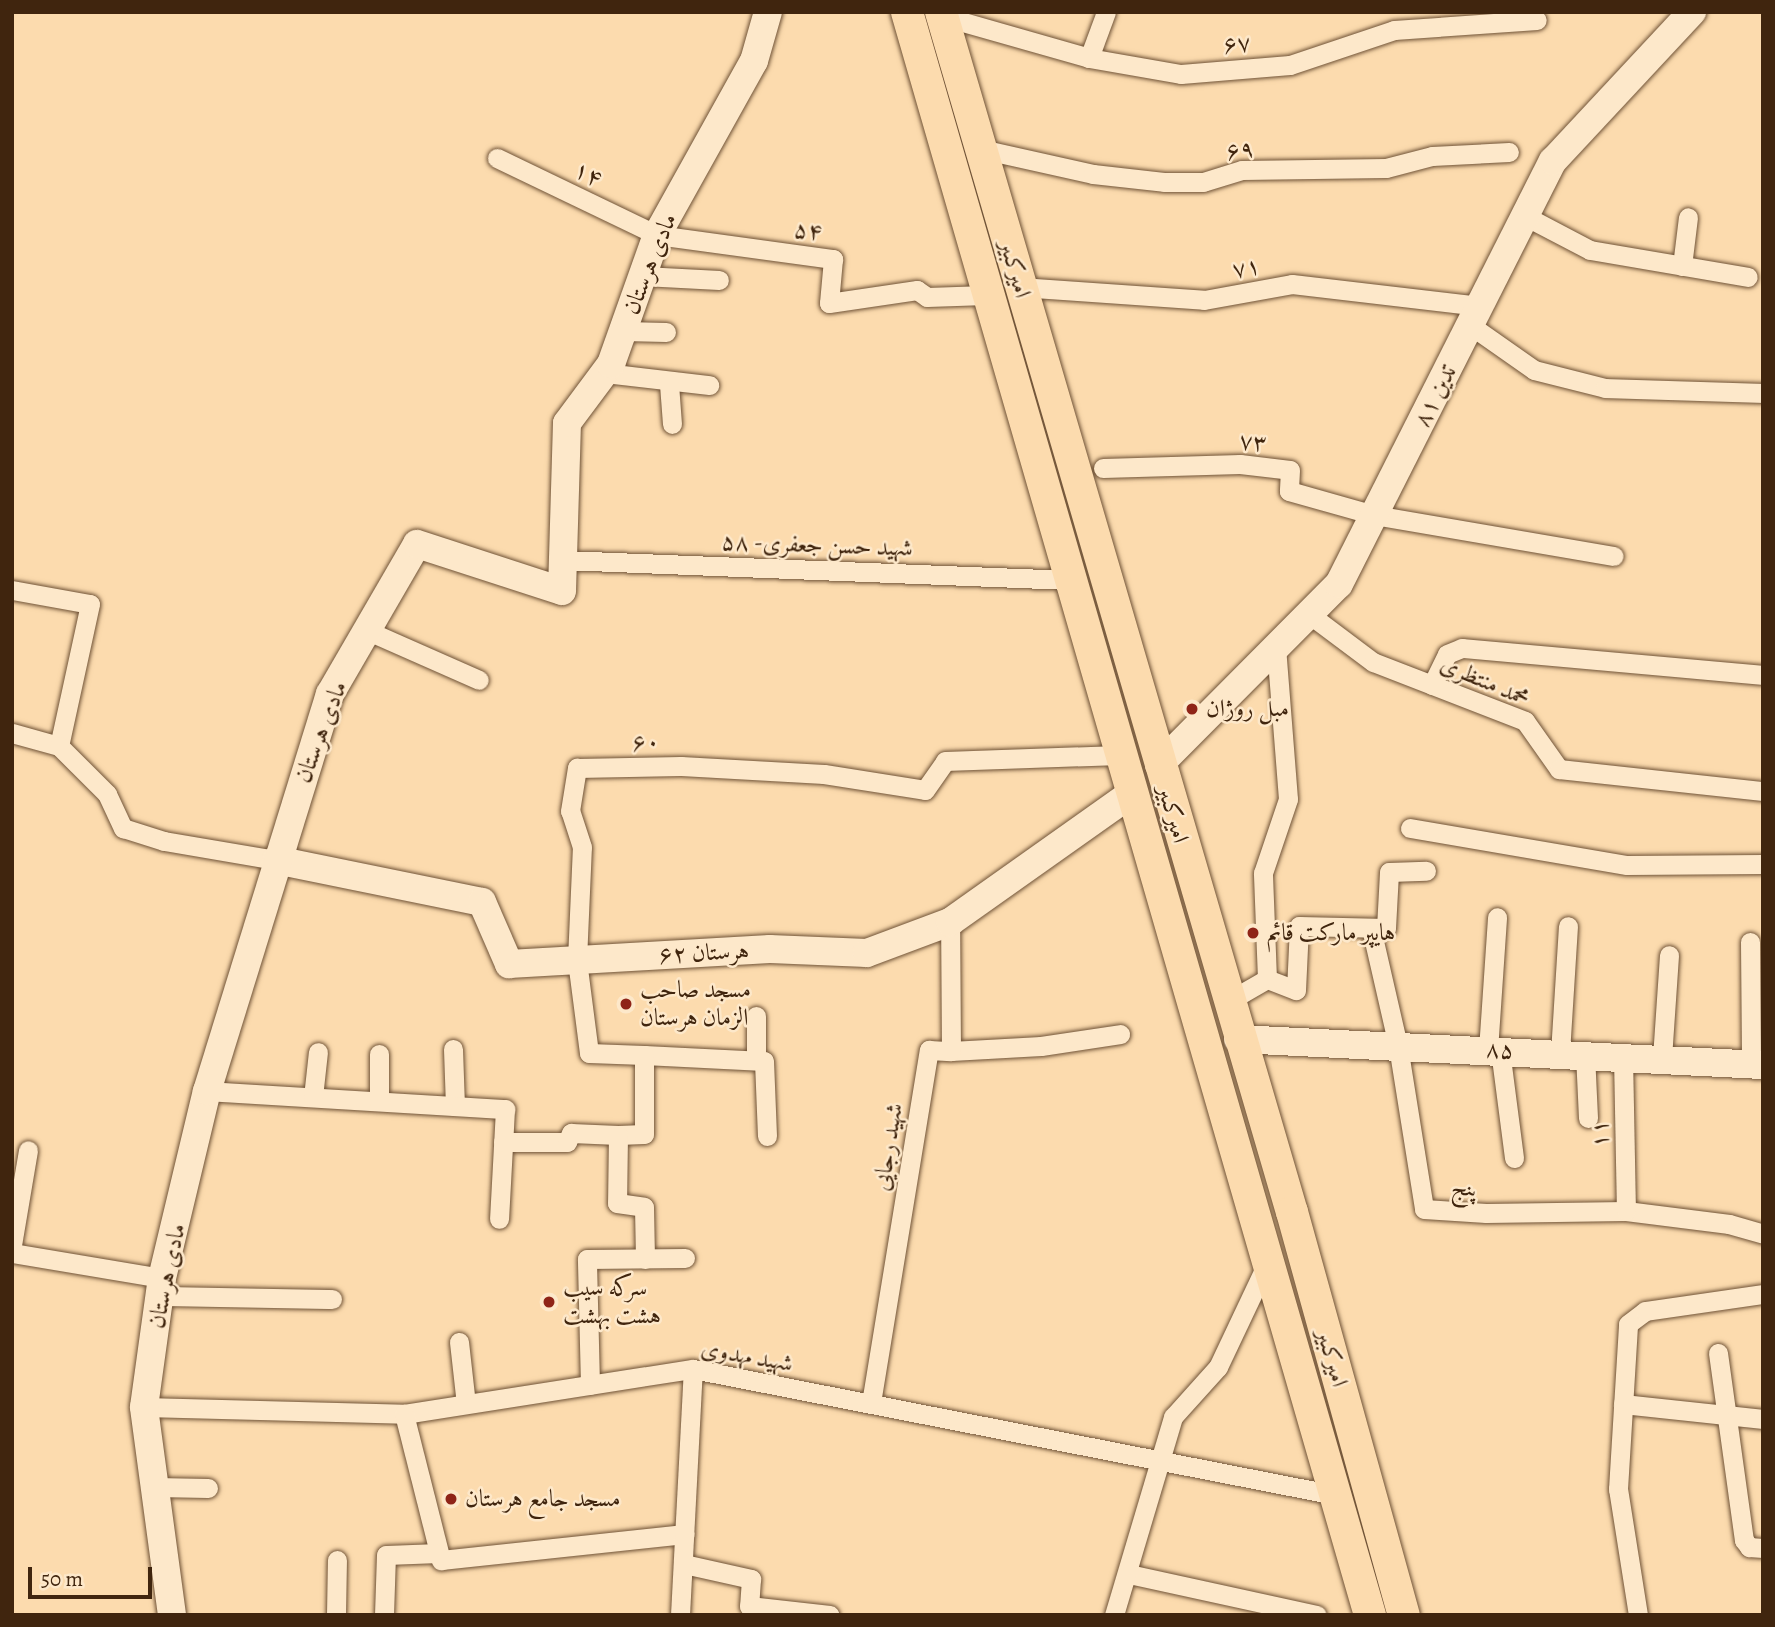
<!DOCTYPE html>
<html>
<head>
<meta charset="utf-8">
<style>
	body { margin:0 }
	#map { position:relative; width:1775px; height:1627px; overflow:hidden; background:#fcdbae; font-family:Alegreya,Amiri,serif }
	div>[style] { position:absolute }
	.roads { filter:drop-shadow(0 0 2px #6f5236) drop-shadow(0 0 2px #6f5236) }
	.street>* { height:19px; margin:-9.5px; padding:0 9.5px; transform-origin:9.5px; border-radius:9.5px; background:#fde8ca }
	.secondary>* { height:28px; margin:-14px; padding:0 14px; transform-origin:14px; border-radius:14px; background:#fde8ca }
	.primary>* { height:32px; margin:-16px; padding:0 16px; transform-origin:16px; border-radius:16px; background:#fcdbae }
	.dots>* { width:19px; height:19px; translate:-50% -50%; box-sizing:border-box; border:4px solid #fde8ca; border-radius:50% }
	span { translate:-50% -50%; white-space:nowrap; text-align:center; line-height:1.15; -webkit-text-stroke:5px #fde8ca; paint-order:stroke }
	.street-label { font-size:24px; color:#40250e }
	.poi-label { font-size:24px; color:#40250e }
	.left { translate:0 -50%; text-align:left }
	.frame { position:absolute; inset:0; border:14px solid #40250e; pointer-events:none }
	.scale { position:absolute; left:28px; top:1567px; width:124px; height:32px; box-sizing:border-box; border:4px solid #40250e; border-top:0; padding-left:9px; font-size:21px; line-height:24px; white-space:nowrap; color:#40250e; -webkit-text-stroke:5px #fde8ca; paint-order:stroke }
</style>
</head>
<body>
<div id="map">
	<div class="roads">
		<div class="street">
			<i style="left:942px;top:16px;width:153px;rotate:15.9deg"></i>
			<i style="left:1089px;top:58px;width:93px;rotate:9.9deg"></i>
			<i style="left:1181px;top:74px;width:109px;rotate:-4.7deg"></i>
			<i style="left:1290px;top:65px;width:110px;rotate:-18.6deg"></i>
			<i style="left:1394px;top:30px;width:143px;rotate:-4deg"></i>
			<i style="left:1089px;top:58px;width:49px;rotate:-69.7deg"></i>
			<i style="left:981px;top:149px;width:115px;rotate:12.6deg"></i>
			<i style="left:1093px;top:174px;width:71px;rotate:6.4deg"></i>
			<i style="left:1164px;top:182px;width:39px"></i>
			<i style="left:1203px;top:182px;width:41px;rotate:-17.1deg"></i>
			<i style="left:1242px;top:170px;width:144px;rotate:-0.8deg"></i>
			<i style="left:1386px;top:168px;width:48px;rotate:-14.6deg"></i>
			<i style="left:1432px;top:156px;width:77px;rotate:-3deg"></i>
			<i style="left:497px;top:158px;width:178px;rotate:25.7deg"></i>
			<i style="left:657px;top:235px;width:178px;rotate:7.8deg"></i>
			<i style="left:833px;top:259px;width:44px;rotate:95.2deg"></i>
			<i style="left:829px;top:303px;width:89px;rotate:-8.4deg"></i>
			<i style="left:917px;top:290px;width:12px;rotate:35deg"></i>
			<i style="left:927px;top:297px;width:59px;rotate:-1.9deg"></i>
			<i style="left:1525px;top:216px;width:73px;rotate:27.6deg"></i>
			<i style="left:1590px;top:250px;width:160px;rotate:9.7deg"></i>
			<i style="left:1682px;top:266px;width:49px;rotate:-83deg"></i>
			<i style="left:643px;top:276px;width:76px;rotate:3deg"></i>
			<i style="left:1020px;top:287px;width:184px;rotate:4deg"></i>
			<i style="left:1204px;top:300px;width:89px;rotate:-10.3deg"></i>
			<i style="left:1292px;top:284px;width:189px;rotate:6.7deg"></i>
			<i style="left:1470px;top:325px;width:78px;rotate:35.1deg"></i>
			<i style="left:1534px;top:370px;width:73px;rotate:14.2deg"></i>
			<i style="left:1605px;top:388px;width:158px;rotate:1.8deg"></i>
			<i style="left:623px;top:331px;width:43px;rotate:1.3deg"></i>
			<i style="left:605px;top:373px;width:105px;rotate:6.6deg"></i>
			<i style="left:669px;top:384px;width:40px;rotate:85.7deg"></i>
			<i style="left:1103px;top:468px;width:137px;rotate:-1.7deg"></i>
			<i style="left:1240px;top:464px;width:50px;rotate:6.8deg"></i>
			<i style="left:1290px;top:470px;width:21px;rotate:93deg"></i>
			<i style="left:1289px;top:491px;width:88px;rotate:15.8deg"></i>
			<i style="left:1374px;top:515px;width:243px;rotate:9.7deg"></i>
			<i style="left:563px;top:560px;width:507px;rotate:2.26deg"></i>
			<i style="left:12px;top:590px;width:79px;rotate:10.2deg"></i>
			<i style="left:90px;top:604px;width:145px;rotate:102.3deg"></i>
			<i style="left:1309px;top:614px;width:80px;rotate:36.9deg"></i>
			<i style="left:1373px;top:662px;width:163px;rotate:21.2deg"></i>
			<i style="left:1525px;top:721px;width:59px;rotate:54.7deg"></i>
			<i style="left:1559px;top:769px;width:205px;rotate:6.2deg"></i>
			<i style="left:368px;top:631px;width:121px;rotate:23.8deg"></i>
			<i style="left:1432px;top:685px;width:34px;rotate:-64deg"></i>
			<i style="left:1447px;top:654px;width:16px;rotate:-22deg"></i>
			<i style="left:1462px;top:648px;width:302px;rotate:5.1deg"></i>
			<i style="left:12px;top:733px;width:49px;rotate:15.5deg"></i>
			<i style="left:59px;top:746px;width:68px;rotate:45deg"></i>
			<i style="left:107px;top:794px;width:38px;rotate:65deg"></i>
			<i style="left:123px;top:828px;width:43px;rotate:17.6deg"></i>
			<i style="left:164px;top:841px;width:114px;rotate:9.6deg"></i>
			<i style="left:1410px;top:828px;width:220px;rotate:9.7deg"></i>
			<i style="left:1627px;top:865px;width:136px;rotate:-0.4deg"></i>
			<i style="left:1371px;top:928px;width:121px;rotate:77.1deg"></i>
			<i style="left:1398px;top:1046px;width:165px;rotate:80.9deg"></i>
			<i style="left:1424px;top:1209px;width:62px;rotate:3.7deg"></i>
			<i style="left:1486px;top:1213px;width:140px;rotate:-0.8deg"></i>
			<i style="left:1626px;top:1211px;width:104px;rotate:7.2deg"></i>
			<i style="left:1729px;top:1224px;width:35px;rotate:16deg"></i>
			<i style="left:1750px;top:942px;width:122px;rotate:89.5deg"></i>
			<i style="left:1267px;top:979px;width:31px;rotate:21deg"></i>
			<i style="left:1296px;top:990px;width:64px;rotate:-87.3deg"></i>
			<i style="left:1299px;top:926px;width:87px;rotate:1.3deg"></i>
			<i style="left:1386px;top:928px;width:56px;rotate:-86.9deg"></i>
			<i style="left:1389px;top:872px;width:37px;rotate:-2deg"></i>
			<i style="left:1227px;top:1002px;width:46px;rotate:-29.9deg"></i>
			<i style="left:1267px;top:979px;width:106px;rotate:-92.2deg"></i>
			<i style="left:1263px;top:873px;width:78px;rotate:-71.3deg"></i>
			<i style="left:1288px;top:799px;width:151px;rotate:-94.5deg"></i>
			<i style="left:453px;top:1049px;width:57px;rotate:88deg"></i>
			<i style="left:1488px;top:1050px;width:133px;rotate:-86.1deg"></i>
			<i style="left:1500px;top:1050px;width:109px;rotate:82.6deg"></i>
			<i style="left:951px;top:1051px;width:90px;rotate:-3.2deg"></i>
			<i style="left:1041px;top:1046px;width:80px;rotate:-8.6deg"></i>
			<i style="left:1560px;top:1053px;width:127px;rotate:-86.4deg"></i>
			<i style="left:1585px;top:1054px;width:64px;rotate:87.3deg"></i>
			<i style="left:644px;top:1055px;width:120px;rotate:2.9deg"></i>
			<i style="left:764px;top:1061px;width:75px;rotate:87.7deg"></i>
			<i style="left:1623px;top:1056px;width:155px;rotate:88.9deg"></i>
			<i style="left:1662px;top:1058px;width:103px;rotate:-86.1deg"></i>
			<i style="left:756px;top:1060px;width:44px;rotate:-90deg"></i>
			<i style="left:207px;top:1091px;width:299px;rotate:3.5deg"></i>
			<i style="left:505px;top:1109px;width:110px;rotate:93.1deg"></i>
			<i style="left:313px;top:1097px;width:45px;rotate:-83.7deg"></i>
			<i style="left:379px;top:1101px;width:47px;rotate:-90deg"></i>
			<i style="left:618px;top:1135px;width:26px;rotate:-2deg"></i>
			<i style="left:644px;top:1134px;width:79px;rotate:-90deg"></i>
			<i style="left:644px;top:1055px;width:55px;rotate:-177.9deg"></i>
			<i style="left:589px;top:1053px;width:94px;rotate:-97.4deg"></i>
			<i style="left:577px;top:960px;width:113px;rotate:-87.5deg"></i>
			<i style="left:582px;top:847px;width:38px;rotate:-108deg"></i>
			<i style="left:570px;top:811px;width:44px;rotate:-80.8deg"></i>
			<i style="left:577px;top:768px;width:104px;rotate:-1.1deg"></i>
			<i style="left:681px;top:766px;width:143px;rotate:3.2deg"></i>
			<i style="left:824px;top:774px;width:102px;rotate:9deg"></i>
			<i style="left:925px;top:790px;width:35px;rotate:-55deg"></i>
			<i style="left:945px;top:761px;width:175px;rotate:-2deg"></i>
			<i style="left:503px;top:1142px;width:64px"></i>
			<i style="left:567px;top:1142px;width:10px;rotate:-66deg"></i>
			<i style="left:571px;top:1133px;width:47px;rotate:2.4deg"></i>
			<i style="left:618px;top:1135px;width:68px;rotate:90.8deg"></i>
			<i style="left:617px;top:1203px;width:27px;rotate:8deg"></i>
			<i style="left:644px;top:1207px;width:52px;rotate:88.9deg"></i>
			<i style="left:12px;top:1245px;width:96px;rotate:-80.4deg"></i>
			<i style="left:12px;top:1253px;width:152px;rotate:9.5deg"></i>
			<i style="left:160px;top:1296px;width:172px;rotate:1deg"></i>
			<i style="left:459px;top:1342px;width:62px;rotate:83.6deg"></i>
			<i style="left:1718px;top:1353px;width:189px;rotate:82.1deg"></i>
			<i style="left:1744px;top:1540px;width:9px;rotate:54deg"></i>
			<i style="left:1749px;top:1547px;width:14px;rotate:4deg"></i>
			<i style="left:590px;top:1385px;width:126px;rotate:-91.4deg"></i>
			<i style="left:587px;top:1259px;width:98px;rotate:-0.6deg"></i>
			<i style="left:871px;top:1403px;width:358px;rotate:-80.7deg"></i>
			<i style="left:929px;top:1050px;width:22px;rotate:3deg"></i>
			<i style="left:951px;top:1051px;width:129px;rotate:-90.4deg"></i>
			<i style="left:1623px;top:1404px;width:141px;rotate:6.1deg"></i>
			<i style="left:144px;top:1407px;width:260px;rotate:1.5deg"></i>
			<i style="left:404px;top:1414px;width:292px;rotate:-8.9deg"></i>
			<i style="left:693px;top:1369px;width:654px;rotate:11.1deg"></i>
			<i style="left:404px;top:1414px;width:151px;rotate:75.8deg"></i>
			<i style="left:441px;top:1560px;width:245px;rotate:-6.1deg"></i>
			<i style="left:155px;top:1487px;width:53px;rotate:1.1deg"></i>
			<i style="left:684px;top:1564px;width:69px;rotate:12.6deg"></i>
			<i style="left:751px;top:1579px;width:27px;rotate:94deg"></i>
			<i style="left:749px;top:1606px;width:81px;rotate:6.4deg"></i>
			<i style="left:1129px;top:1574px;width:192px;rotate:12.3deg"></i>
			<i style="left:336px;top:1615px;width:55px;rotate:-89deg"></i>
			<i style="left:384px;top:1615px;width:60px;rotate:-88.1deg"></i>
			<i style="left:386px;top:1555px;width:53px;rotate:-2.2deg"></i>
			<i style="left:680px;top:1615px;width:246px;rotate:-87deg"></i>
			<i style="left:1114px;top:1615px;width:207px;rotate:-73.4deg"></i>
			<i style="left:1173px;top:1417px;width:67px;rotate:-48deg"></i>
			<i style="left:1218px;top:1367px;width:119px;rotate:-64.7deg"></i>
			<i style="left:1638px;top:1615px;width:128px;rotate:-99deg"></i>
			<i style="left:1618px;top:1489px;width:165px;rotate:-86.5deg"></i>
			<i style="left:1628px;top:1324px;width:21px;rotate:-37deg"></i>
			<i style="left:1645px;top:1311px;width:119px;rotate:-8.2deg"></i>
		</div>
		<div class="secondary">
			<i style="left:1159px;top:765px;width:255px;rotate:-45.2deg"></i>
			<i style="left:1339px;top:584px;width:474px;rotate:-63.2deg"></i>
			<i style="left:1553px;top:161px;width:204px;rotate:-47deg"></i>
			<i style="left:276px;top:860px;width:210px;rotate:11.5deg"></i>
			<i style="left:482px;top:902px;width:68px;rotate:66.5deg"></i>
			<i style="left:509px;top:964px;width:261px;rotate:-3.3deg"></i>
			<i style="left:770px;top:949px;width:97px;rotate:2.4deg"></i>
			<i style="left:867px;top:953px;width:89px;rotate:-20.5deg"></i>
			<i style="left:950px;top:922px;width:223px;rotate:-35.3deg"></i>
			<i style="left:1238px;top:1039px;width:526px;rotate:2.84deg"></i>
			<i style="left:172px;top:1615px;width:210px;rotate:-97.7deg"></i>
			<i style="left:144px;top:1407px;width:130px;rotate:-82.1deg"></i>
			<i style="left:162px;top:1278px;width:192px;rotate:-76.5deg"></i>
			<i style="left:207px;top:1091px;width:416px;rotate:-72.8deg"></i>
			<i style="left:330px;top:694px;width:173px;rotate:-59.9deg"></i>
			<i style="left:417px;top:544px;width:152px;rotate:18deg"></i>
			<i style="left:562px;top:591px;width:168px;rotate:-88.3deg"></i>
			<i style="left:567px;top:423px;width:74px;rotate:-53.3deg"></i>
			<i style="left:611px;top:364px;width:137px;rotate:-70.4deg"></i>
			<i style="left:657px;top:235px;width:199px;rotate:-60.9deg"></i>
			<i style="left:754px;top:61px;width:51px;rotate:-74.1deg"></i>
		</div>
		<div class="primary">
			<i style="left:907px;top:12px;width:1669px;rotate:73.89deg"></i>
			<i style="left:941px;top:12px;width:1250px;rotate:73.7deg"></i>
			<i style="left:1292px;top:1212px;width:418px;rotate:74.5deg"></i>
		</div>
	</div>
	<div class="dots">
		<i style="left:1192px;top:709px;background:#8f2418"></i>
		<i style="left:1253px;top:933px;background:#8f2418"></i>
		<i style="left:626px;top:1004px;background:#8f2418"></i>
		<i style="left:549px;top:1302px;background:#8f2418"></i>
		<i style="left:451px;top:1499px;background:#8f2418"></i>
	</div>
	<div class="street-label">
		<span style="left:1237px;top:44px;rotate:-5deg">۶۷</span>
		<span style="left:1240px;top:150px;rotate:-8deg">۶۹</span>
		<span style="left:588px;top:174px;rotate:26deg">۱۴</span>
		<span style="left:808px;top:231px;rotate:8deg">۵۴</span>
		<span style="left:650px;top:264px;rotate:-68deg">مادی هرستان</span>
		<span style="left:1246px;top:268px;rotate:-10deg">۷۱</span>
		<span style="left:1015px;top:269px;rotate:74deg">امیرکبیر</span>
		<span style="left:1435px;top:396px;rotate:-63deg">تدین ۸۱</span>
		<span style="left:1253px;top:442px;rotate:5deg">۷۳</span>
		<span style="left:817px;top:545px;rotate:2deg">شهید حسن جعفری- ۵۸</span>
		<span style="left:1485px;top:681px;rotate:23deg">محمد منتظری</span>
		<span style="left:321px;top:732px;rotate:-69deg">مادی هرستان</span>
		<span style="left:646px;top:742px;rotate:-1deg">۶۰</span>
		<span style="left:1173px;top:814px;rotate:74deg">امیرکبیر</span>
		<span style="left:704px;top:953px;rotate:-3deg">هرستان ۶۲</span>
		<span style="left:1500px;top:1050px;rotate:3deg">۸۵</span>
		<span style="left:1600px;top:1134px;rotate:-91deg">۱۱</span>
		<span style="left:888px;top:1147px;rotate:-81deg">شهید رجایی</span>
		<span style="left:1464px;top:1188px;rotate:2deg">پنج</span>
		<span style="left:167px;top:1276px;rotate:-78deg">مادی هرستان</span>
		<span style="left:747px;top:1356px;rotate:10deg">شهید مهدوی</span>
		<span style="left:1332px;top:1358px;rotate:74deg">امیرکبیر</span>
	</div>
	<div class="poi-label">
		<span class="left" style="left:1206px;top:709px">مبل روژان</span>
		<span class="left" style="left:1267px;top:933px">هایپر مارکت قائم</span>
		<span class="left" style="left:640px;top:1004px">مسجد صاحب<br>الزمان هرستان</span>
		<span class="left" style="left:563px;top:1302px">سرکه سیب<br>هشت بهشت</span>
		<span class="left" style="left:465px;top:1499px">مسجد جامع هرستان</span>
	</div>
	<div class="frame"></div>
	<div class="scale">50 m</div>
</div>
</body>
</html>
